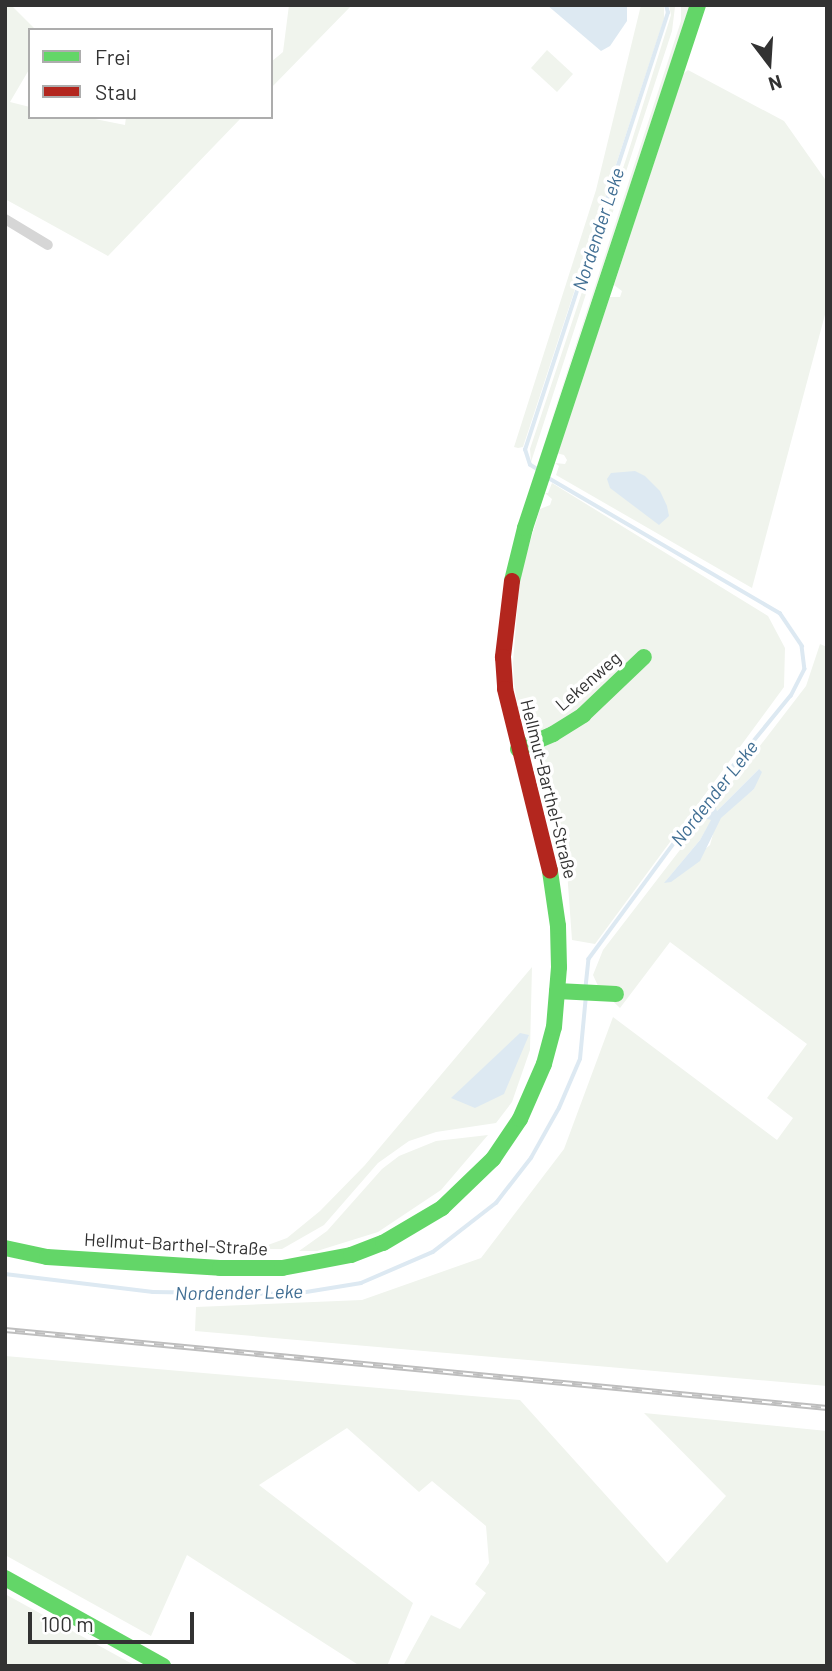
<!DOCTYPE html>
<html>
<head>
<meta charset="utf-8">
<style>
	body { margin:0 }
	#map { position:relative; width:832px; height:1671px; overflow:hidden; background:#fff; font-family:Barlow,sans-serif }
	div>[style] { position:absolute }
	.green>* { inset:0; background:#f0f4ed }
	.water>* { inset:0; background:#dde9f2 }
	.stream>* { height:3.5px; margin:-1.75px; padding:0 1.75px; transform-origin:1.75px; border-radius:1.75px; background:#dde9f2 }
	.street>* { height:10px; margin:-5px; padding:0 5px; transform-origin:5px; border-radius:5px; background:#d6d6d6 }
	.fast>* { height:16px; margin:-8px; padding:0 8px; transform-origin:8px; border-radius:8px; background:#63d668 }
	.jam>* { height:16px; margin:-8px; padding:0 8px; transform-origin:8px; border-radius:8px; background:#b3261e }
	.rail>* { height:6px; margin-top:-3px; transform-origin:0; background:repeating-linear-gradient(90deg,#fff 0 10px,#bebebe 0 20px); box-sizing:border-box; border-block:2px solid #bebebe }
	span { translate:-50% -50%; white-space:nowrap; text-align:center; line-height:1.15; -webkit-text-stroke:7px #fff; paint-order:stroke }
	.street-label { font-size:18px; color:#323232 }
	.water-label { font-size:19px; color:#406e93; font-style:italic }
	.frame { position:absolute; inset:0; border:7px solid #323232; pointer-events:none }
	.legend { position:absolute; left:28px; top:28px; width:245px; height:91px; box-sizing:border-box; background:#fff; border:2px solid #adadad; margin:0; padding:9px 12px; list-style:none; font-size:21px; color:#323232 }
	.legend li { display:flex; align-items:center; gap:14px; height:35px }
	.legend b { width:35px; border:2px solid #adadad }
	.north { position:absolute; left:734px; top:28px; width:70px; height:70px; -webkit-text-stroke:5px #fff; paint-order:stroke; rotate:163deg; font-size:19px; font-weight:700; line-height:28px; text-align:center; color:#323232 }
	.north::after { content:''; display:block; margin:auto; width:24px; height:32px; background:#323232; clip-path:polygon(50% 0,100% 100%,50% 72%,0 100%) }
	.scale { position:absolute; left:28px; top:1612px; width:166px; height:32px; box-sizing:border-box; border:4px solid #323232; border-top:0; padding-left:9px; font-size:21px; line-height:24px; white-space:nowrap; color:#323232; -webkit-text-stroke:5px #fff; paint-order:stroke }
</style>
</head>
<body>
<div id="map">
	<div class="green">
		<i style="clip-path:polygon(5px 5px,11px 5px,36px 30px,30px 30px,30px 68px,10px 102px,30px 107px,30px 117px,85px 117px,125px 125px,126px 117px,242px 117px,108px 256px,5px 199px)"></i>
		<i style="clip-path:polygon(289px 5px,352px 5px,271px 88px,271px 62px,283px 52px)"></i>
		<i style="clip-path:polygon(641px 5px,664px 5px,664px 19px,523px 447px,518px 448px,514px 447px,596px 190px)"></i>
		<i style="clip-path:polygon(669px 5px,675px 7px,672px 31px,531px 462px,530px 449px,628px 153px,671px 15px)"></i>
		<i style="clip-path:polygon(681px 5px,690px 5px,541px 452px,681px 21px)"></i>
		<i style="clip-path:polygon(547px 50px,573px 74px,557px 92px,531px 68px)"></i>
		<i style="clip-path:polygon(688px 70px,784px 121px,827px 182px,827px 307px,752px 588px,556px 475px,559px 466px,555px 463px,565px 464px,567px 460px,564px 455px,556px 453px,610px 297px,620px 297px,622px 291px,614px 285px,683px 74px)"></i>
		<i style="clip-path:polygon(552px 483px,768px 616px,785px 648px,784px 687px,595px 944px,572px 940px,567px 871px,530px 724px,518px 708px,514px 684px,513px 663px,520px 575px,540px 509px,550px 505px,552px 499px,545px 493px,548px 493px)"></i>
		<i style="clip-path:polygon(evenodd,820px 644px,827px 647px,827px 1386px,195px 1331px,196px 1307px,362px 1300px,481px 1258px,564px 1149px,613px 1017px,777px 1140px,793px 1118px,767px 1098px,807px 1044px,670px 942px,620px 1008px,599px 988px,593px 975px,603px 950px,806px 686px,820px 644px,759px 769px,754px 789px,726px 811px,716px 823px,710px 845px,665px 882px,700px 840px,717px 811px,759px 769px)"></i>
		<i style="clip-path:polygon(532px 967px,530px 1050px,512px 1102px,496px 1123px,436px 1132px,409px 1141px,378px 1163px,324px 1225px,282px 1249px,257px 1249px,287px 1238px,320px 1211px,365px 1165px)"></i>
		<i style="clip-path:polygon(488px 1135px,441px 1190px,378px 1232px,317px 1251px,299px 1251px,327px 1231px,382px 1169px,399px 1156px,436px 1141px)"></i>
		<i style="clip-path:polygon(5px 1356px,520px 1400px,667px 1563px,726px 1496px,644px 1413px,827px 1431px,827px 1666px,403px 1666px,431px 1615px,460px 1629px,486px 1593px,475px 1584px,489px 1563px,486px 1526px,432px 1481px,419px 1492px,347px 1428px,259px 1485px,413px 1603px,387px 1666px,360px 1666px,187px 1555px,151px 1636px,5px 1555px)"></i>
		<i style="clip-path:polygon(5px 1594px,136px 1666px,5px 1666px)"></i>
	</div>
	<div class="water">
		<i style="clip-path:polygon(547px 5px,627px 5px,627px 21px,610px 46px,601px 51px)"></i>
		<i style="clip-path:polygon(635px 471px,645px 476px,660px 491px,667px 506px,669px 516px,659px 525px,610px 488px,607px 479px,611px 473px)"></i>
		<i style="clip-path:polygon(759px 769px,762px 772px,754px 789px,721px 818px,700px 861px,671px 882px,664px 883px,700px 840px,711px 820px,695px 815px,710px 795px,717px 811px)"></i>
		<i style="clip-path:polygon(520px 1033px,529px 1035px,504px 1094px,475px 1108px,451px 1098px)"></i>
	</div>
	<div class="stream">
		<i style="left:538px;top:470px;width:9px;rotate:-148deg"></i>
		<i style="left:530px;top:465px;width:16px;rotate:-108deg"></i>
		<i style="left:525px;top:450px;width:460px;rotate:-71.9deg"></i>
		<i style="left:668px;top:13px;width:8px;rotate:-104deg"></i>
		<i style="left:547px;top:477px;width:270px;rotate:30.3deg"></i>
		<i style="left:780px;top:613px;width:40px;rotate:56deg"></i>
		<i style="left:802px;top:646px;width:23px;rotate:83deg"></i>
		<i style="left:805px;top:669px;width:30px;rotate:117deg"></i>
		<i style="left:791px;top:696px;width:128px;rotate:129.3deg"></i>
		<i style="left:710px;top:795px;width:204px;rotate:126.4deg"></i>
		<i style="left:589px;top:959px;width:29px;rotate:96deg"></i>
		<i style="left:5px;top:1274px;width:149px;rotate:6.9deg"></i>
		<i style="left:153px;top:1292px;width:141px;rotate:0.8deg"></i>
		<i style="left:294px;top:1294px;width:68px;rotate:-9.3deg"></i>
		<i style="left:361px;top:1283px;width:78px;rotate:-23.3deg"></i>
		<i style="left:433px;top:1252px;width:80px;rotate:-37.9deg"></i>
		<i style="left:496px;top:1203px;width:57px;rotate:-52.1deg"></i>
		<i style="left:531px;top:1158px;width:57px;rotate:-60.8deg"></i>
		<i style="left:559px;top:1108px;width:53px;rotate:-66.8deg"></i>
		<i style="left:580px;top:1059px;width:63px;rotate:-84.6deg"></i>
	</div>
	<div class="street">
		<i style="left:5px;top:219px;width:50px;rotate:31.2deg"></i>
	</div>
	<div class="fast">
		<i style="left:512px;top:581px;width:55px;rotate:-76.2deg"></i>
		<i style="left:525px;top:528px;width:551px;rotate:-71.7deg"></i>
		<i style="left:518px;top:749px;width:38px;rotate:-23deg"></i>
		<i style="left:553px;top:734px;width:36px;rotate:-32deg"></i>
		<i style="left:583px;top:715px;width:84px;rotate:-43.6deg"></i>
		<i style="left:557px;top:991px;width:59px;rotate:2.9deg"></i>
		<i style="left:5px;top:1248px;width:43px;rotate:12.1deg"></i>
		<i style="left:47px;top:1257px;width:173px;rotate:3.6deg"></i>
		<i style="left:220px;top:1268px;width:62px"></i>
		<i style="left:282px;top:1268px;width:70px;rotate:-10.7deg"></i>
		<i style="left:351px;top:1255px;width:34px;rotate:-21deg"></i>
		<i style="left:383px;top:1243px;width:69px;rotate:-30.7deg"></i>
		<i style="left:442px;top:1208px;width:71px;rotate:-43.9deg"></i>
		<i style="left:493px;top:1159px;width:48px;rotate:-56deg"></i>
		<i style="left:520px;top:1119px;width:60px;rotate:-66.4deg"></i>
		<i style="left:544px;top:1064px;width:38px;rotate:-75deg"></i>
		<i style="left:554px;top:1027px;width:60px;rotate:-85.2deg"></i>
		<i style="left:559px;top:967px;width:41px;rotate:-91.4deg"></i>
		<i style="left:558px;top:926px;width:56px;rotate:-98.3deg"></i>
		<i style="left:5px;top:1578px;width:181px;rotate:29.1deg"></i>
	</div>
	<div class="jam">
		<i style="left:512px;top:581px;width:77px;rotate:96.8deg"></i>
		<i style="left:503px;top:657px;width:32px;rotate:86deg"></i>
		<i style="left:505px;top:689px;width:187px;rotate:76.1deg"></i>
	</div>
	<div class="rail">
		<i style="left:5px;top:1330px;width:826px;rotate:5.42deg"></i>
	</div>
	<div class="street-label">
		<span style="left:588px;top:681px;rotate:-41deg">Lekenweg</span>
		<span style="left:549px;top:789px;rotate:76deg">Hellmut-Barthel-Straße</span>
		<span style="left:176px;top:1244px;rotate:3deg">Hellmut-Barthel-Straße</span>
	</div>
	<div class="water-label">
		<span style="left:598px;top:229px;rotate:-72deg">Nordender Leke</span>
		<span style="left:714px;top:793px;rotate:-52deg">Nordender Leke</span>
		<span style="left:239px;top:1292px;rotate:-1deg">Nordender Leke</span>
	</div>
	<div class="frame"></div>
	<ul class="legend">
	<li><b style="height:9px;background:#63d668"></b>Frei</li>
	<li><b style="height:9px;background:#b3261e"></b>Stau</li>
	</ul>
	<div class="north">N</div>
	<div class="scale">100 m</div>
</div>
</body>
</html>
